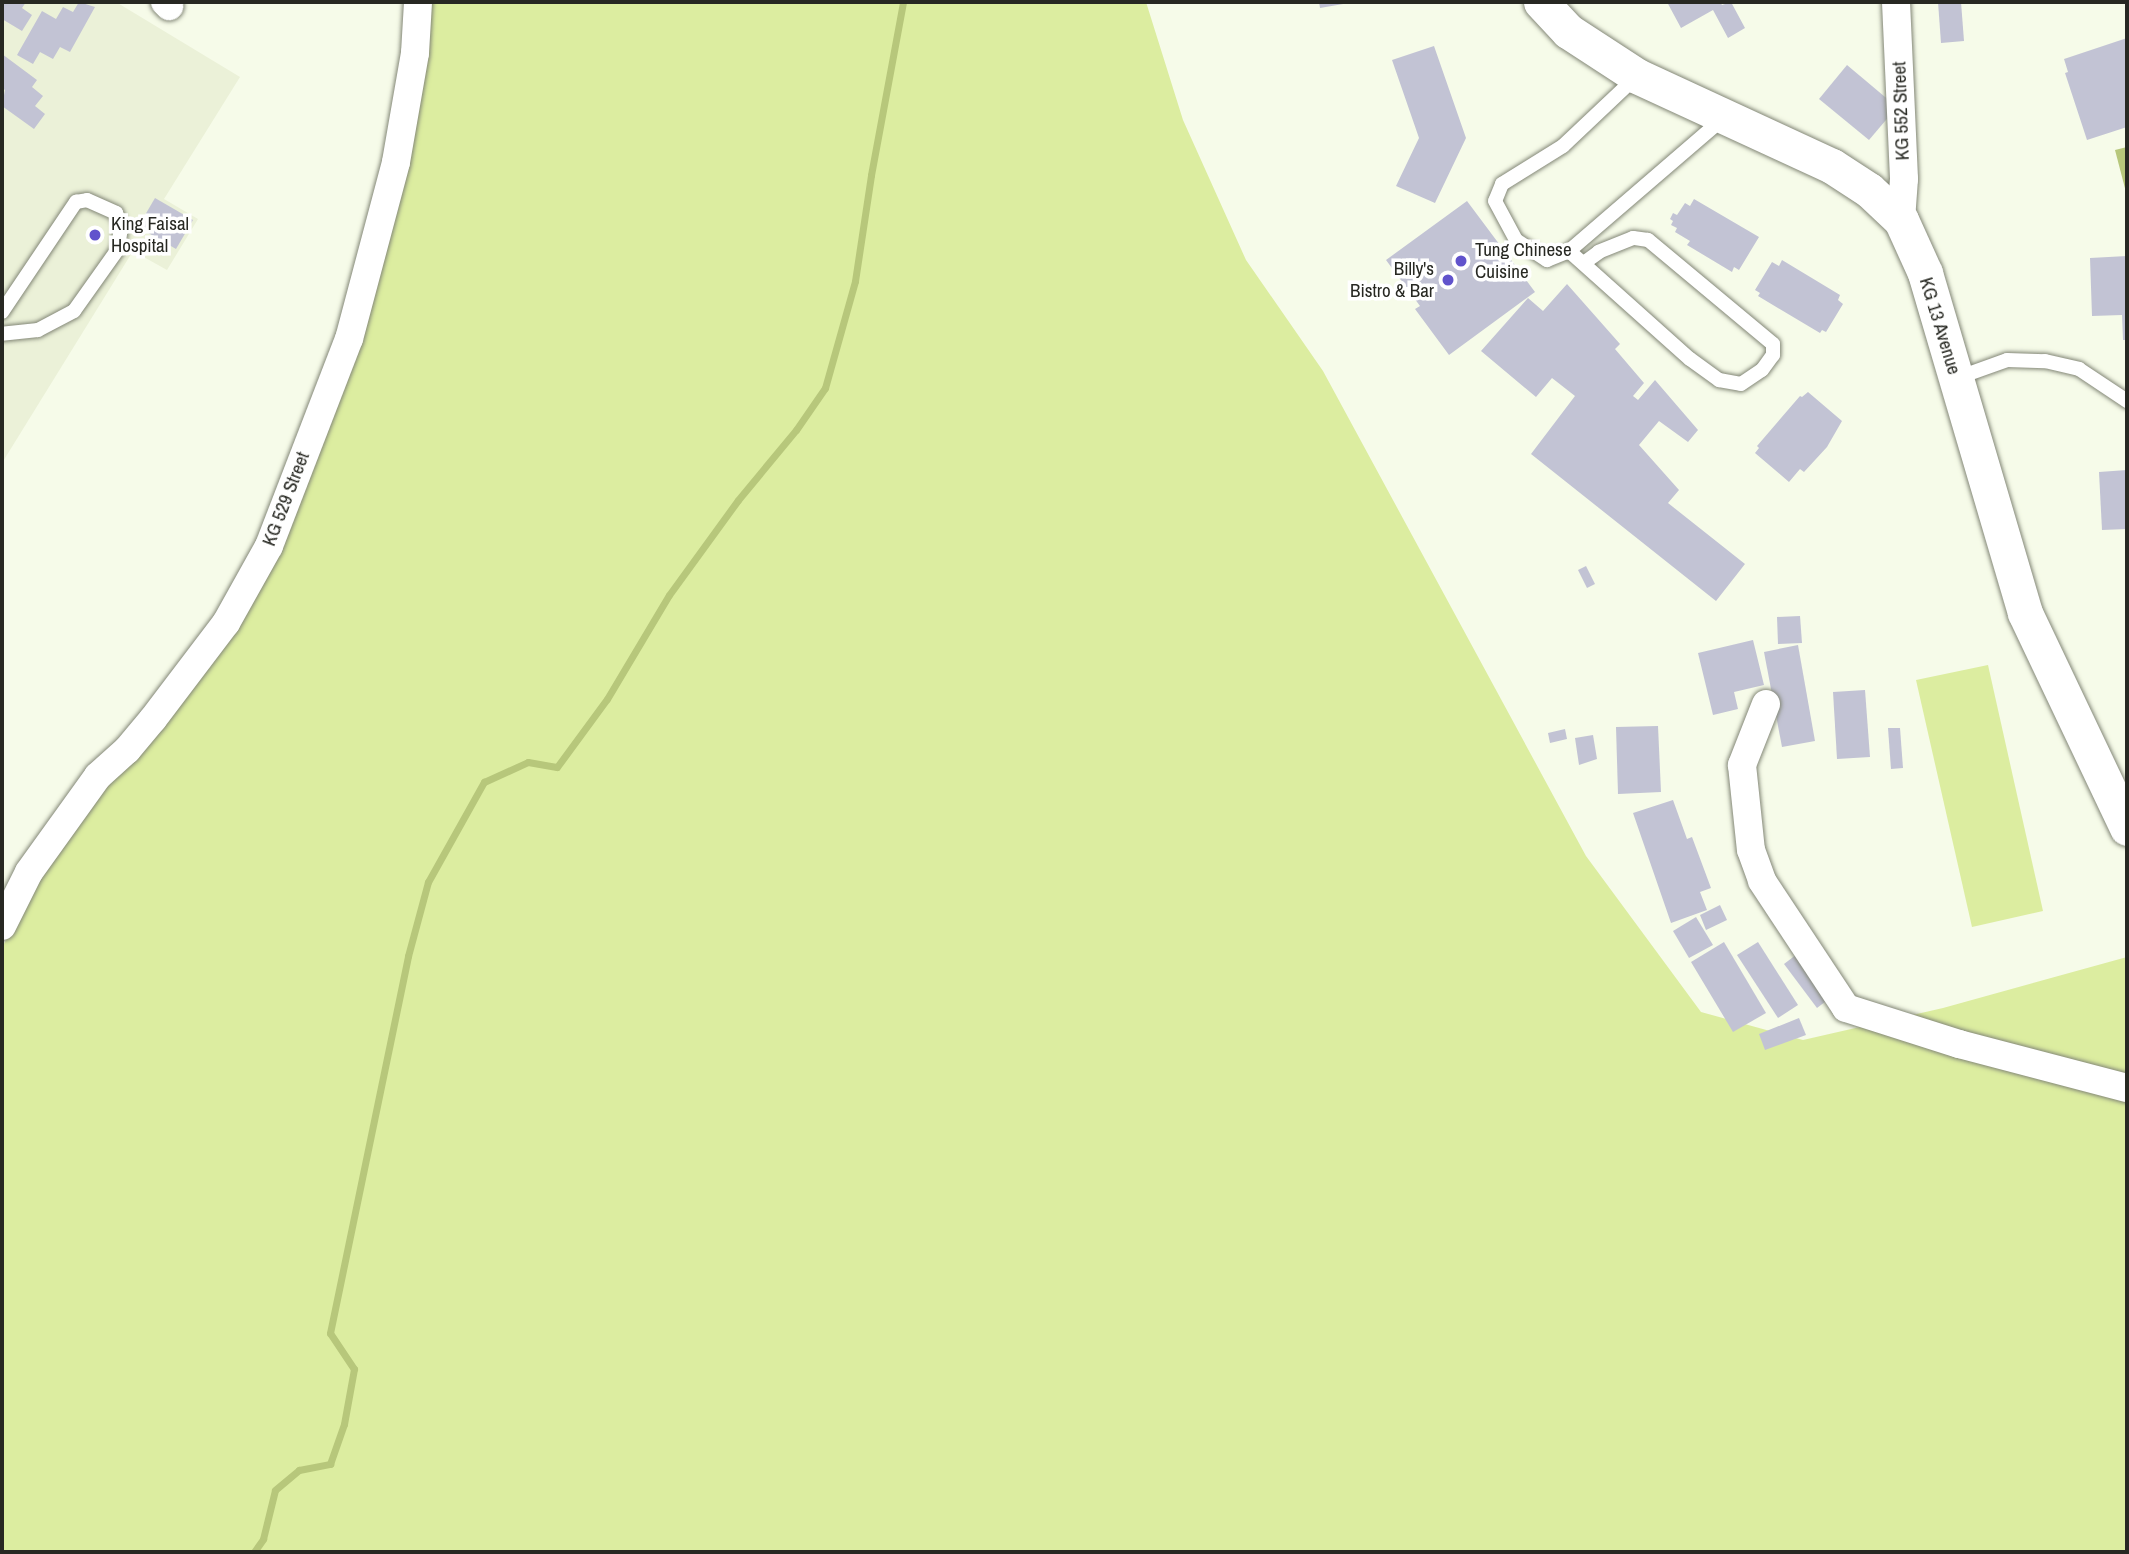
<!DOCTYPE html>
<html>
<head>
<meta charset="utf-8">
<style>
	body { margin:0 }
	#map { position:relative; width:2129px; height:1554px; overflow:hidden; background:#f6fbe9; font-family:"Archivo Narrow",sans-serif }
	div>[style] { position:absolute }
	.built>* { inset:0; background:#ebf1d8 }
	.green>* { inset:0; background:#dceda0 }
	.water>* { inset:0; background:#b7c77b }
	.stream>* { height:7px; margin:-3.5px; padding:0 3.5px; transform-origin:3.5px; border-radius:3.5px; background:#b7c77b }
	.building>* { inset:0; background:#c2c3d4 }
	.roads { filter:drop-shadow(0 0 2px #838777) drop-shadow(0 0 2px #838777) }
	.service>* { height:14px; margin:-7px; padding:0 7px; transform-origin:7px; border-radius:7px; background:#fff }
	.minor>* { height:28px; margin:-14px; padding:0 14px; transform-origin:14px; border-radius:14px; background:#fff }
	.tertiary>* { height:35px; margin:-17.5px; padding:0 17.5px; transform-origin:17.5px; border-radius:17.5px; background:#fff }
	.dots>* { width:19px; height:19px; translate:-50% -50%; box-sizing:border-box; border:4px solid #fff; border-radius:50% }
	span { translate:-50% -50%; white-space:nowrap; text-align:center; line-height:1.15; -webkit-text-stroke:7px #fff; paint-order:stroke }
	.street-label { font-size:19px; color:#272822 }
	.poi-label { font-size:19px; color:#272822 }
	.left { translate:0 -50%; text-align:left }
	.right { translate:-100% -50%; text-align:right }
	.frame { position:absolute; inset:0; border:4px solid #272822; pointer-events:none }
</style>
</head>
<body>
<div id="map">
	<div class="built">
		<i style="clip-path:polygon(2px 2px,116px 2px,240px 77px,164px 199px,198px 219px,167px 270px,133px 251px,2px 463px)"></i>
	</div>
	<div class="green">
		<i style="clip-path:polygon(426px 2px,1146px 2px,1183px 120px,1246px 260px,1323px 371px,1586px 856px,1701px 1012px,1803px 1040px,1943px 1008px,2127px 957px,2127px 1552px,2px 1552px,2px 948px,55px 840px,218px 623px,358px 336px)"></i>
		<i style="clip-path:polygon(1988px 665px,2043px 911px,1972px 927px,1916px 680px)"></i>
	</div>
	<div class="water">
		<i style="clip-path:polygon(2127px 147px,2127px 196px,2115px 150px)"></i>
	</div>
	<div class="stream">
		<i style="left:254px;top:1552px;width:16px;rotate:-55deg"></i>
		<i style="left:263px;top:1539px;width:50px;rotate:-76.2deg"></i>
		<i style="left:275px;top:1490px;width:31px;rotate:-40deg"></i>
		<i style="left:299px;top:1470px;width:32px;rotate:-11deg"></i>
		<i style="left:330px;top:1464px;width:42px;rotate:-70.7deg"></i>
		<i style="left:344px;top:1424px;width:56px;rotate:-79.7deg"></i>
		<i style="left:354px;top:1369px;width:43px;rotate:-123.7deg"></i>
		<i style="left:330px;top:1333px;width:385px;rotate:-78.3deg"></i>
		<i style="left:408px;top:956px;width:77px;rotate:-74.9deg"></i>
		<i style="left:428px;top:882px;width:115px;rotate:-60.8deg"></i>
		<i style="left:484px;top:782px;width:48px;rotate:-24.4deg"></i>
		<i style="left:528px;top:762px;width:29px;rotate:10deg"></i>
		<i style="left:557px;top:767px;width:84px;rotate:-53.7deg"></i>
		<i style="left:607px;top:699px;width:121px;rotate:-59.2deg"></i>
		<i style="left:669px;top:595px;width:117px;rotate:-54deg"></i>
		<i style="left:738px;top:500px;width:91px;rotate:-50.4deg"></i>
		<i style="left:796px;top:430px;width:51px;rotate:-55.4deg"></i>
		<i style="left:825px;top:388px;width:111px;rotate:-74.3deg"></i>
		<i style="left:855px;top:281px;width:107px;rotate:-81.4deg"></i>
		<i style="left:871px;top:175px;width:176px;rotate:-79.5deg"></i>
	</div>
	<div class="building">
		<i style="clip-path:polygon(2px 2px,26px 2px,22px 8px,32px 15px,22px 31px,2px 19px)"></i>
		<i style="clip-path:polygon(79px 2px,95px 7px,70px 52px,60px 47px,53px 59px,40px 52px,33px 64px,17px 55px,42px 11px,56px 19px,63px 7px,73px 12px)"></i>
		<i style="clip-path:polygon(1319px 2px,1349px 2px,1349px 3px,1320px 8px)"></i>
		<i style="clip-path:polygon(1667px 2px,1720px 2px,1722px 5px,1731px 2px,1745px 28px,1728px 38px,1713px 10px,1681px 28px)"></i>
		<i style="clip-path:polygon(1938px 2px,1961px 2px,1964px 41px,1941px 43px)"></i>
		<i style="clip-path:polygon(2127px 38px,2127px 127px,2087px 140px,2065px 73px,2068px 72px,2064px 59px)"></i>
		<i style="clip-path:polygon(1434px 46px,1466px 138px,1435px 203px,1396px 186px,1419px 138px,1392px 60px)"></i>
		<i style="clip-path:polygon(2px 54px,37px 80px,32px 87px,43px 96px,35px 106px,45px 114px,34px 129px,2px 106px,5px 90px,2px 88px)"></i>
		<i style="clip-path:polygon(1847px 65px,1897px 107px,1869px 140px,1819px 99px)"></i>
		<i style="clip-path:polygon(155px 198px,193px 220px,176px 249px,138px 227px)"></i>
		<i style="clip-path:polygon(1694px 199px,1759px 237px,1739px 270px,1734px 267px,1732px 272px,1687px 245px,1690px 241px,1675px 232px,1677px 228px,1671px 225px,1673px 221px,1670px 219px,1673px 213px,1677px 215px,1685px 203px,1690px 206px)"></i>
		<i style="clip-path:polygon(1467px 201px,1535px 292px,1449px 355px,1415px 309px,1420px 306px,1386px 260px)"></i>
		<i style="clip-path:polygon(2127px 256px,2127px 340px,2123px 340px,2122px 315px,2092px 316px,2090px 258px)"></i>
		<i style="clip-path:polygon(1782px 260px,1840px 295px,1838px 300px,1843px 304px,1826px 332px,1822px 330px,1820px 333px,1758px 296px,1760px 293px,1755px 290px,1772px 262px,1779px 266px)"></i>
		<i style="clip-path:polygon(1567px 284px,1620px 344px,1615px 349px,1644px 383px,1633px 396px,1638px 400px,1655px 380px,1698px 430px,1688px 442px,1659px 421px,1639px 445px,1679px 490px,1668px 503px,1745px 564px,1716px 601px,1531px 454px,1575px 396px,1552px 378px,1536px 397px,1481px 351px,1528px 298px,1543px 311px)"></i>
		<i style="clip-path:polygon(1808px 392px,1842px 421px,1827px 447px,1804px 472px,1800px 469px,1789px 482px,1755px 453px,1759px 448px,1757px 446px,1800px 396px,1802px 397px)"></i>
		<i style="clip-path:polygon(2127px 470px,2127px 529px,2102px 530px,2099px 472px)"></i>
		<i style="clip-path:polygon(1586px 566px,1595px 584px,1587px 588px,1578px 570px)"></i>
		<i style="clip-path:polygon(1800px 616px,1802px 643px,1778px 644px,1777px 617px)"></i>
		<i style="clip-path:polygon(1753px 640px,1764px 685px,1734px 692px,1738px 709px,1713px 715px,1698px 653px)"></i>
		<i style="clip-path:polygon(1798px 645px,1815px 741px,1782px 747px,1764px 652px)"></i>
		<i style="clip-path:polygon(1865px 690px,1870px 757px,1837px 759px,1833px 692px)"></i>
		<i style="clip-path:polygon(1658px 726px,1661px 792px,1618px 794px,1616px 727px)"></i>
		<i style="clip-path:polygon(1888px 728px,1900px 728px,1903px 768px,1891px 769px)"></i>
		<i style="clip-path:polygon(1565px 729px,1567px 739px,1550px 743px,1548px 733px)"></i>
		<i style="clip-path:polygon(1593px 735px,1597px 759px,1579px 765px,1575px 738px)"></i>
		<i style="clip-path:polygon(1673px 800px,1687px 839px,1692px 837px,1711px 888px,1700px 892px,1707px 910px,1671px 923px,1633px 813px)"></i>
		<i style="clip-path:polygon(1720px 905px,1727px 920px,1706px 930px,1700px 915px)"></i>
		<i style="clip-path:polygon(1696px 917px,1713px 945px,1689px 958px,1673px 931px)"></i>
		<i style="clip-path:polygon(1724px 942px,1766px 1013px,1733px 1032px,1691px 962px)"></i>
		<i style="clip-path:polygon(1758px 942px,1798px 1005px,1778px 1018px,1737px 955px)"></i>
		<i style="clip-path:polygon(1801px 951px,1834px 995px,1817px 1008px,1784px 964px)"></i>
		<i style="clip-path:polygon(1799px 1018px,1806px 1035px,1765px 1050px,1759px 1034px)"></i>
	</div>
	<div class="roads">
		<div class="service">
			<i style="left:1636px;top:77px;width:100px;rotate:136.6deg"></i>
			<i style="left:1563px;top:146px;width:72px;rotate:148.1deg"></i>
			<i style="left:1502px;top:184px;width:18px;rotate:112deg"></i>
			<i style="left:1495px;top:201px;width:44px;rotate:61.7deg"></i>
			<i style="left:1516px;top:240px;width:37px;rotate:33deg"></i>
			<i style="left:1547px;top:260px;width:24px;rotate:-22deg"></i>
			<i style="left:1569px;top:251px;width:206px;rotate:-40.7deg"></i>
			<i style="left:1569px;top:251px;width:162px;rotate:41.8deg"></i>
			<i style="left:1690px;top:359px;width:36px;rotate:36deg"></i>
			<i style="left:1719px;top:380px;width:22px;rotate:10deg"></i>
			<i style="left:1741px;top:384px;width:25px;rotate:-34deg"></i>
			<i style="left:1762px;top:370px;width:19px;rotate:-54deg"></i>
			<i style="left:1773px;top:355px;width:11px;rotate:-90deg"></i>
			<i style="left:1773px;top:344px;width:163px;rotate:-140.2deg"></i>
			<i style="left:1648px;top:240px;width:15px;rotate:-172deg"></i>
			<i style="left:1633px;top:238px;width:37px;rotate:158deg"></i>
			<i style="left:1599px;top:252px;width:19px;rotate:144deg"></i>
			<i style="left:2px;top:312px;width:133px;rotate:-56.1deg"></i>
			<i style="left:76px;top:202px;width:11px;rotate:-10deg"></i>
			<i style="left:87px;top:200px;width:32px;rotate:24deg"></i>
			<i style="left:116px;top:213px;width:15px;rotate:70deg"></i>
			<i style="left:121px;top:227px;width:22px;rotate:98deg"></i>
			<i style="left:118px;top:249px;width:76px;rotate:125.4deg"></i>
			<i style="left:74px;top:311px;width:41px;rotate:152.2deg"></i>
			<i style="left:38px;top:330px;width:36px;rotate:174deg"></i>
			<i style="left:1957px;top:378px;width:53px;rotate:-19.8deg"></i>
			<i style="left:2007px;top:360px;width:38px;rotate:2deg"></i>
			<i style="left:2045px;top:361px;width:35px;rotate:13deg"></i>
			<i style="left:2079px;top:369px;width:58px;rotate:33.7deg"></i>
		</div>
		<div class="minor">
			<i style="left:165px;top:2px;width:6px;rotate:45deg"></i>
			<i style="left:1896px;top:2px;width:177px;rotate:87.4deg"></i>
			<i style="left:1904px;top:179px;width:41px;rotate:94.2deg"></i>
			<i style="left:1766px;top:704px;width:66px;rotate:111.5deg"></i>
			<i style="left:1742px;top:765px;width:85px;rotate:84deg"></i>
			<i style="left:1751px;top:850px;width:33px;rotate:70deg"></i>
			<i style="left:1762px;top:881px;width:152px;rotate:56.5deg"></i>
			<i style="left:1846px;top:1008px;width:119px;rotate:17.7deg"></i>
			<i style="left:1959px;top:1044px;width:174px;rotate:14.7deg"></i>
			<i style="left:2px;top:926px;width:60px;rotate:-63.4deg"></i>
			<i style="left:29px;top:872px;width:118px;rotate:-54.3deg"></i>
			<i style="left:98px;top:776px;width:39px;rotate:-42deg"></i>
			<i style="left:127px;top:750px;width:40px;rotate:-50deg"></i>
			<i style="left:153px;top:719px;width:121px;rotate:-52.8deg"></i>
			<i style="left:226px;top:623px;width:88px;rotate:-60.8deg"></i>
			<i style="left:269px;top:546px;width:222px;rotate:-68.9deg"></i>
			<i style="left:349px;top:339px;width:183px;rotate:-75.1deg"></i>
			<i style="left:396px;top:162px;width:111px;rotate:-80.1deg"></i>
			<i style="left:415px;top:53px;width:51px;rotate:-86.6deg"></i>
		</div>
		<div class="tertiary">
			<i style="left:1541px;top:2px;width:40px;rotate:47deg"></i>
			<i style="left:1568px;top:31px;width:82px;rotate:33.1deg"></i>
			<i style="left:1637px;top:76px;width:215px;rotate:24.8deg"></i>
			<i style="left:1832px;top:166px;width:44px;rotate:33deg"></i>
			<i style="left:1869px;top:190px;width:44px;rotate:43.2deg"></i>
			<i style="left:1901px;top:220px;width:58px;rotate:65.6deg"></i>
			<i style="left:1925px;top:273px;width:354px;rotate:73.6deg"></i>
			<i style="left:2025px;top:613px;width:238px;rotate:64.6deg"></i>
		</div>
	</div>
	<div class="dots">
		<i style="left:95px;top:235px;background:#6153cc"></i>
		<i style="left:1461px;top:261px;background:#6153cc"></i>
		<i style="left:1448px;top:280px;background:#6153cc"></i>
	</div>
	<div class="street-label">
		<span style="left:1901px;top:111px;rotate:-92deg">KG 552 Street</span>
		<span style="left:1940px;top:326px;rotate:73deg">KG 13 Avenue</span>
		<span style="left:286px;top:499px;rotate:-69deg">KG 529 Street</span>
	</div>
	<div class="poi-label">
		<span class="left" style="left:111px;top:235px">King Faisal<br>Hospital</span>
		<span class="left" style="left:1475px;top:261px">Tung Chinese<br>Cuisine</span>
		<span class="right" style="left:1434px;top:280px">Billy's<br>Bistro &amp; Bar</span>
	</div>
	<div class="frame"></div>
</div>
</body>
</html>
